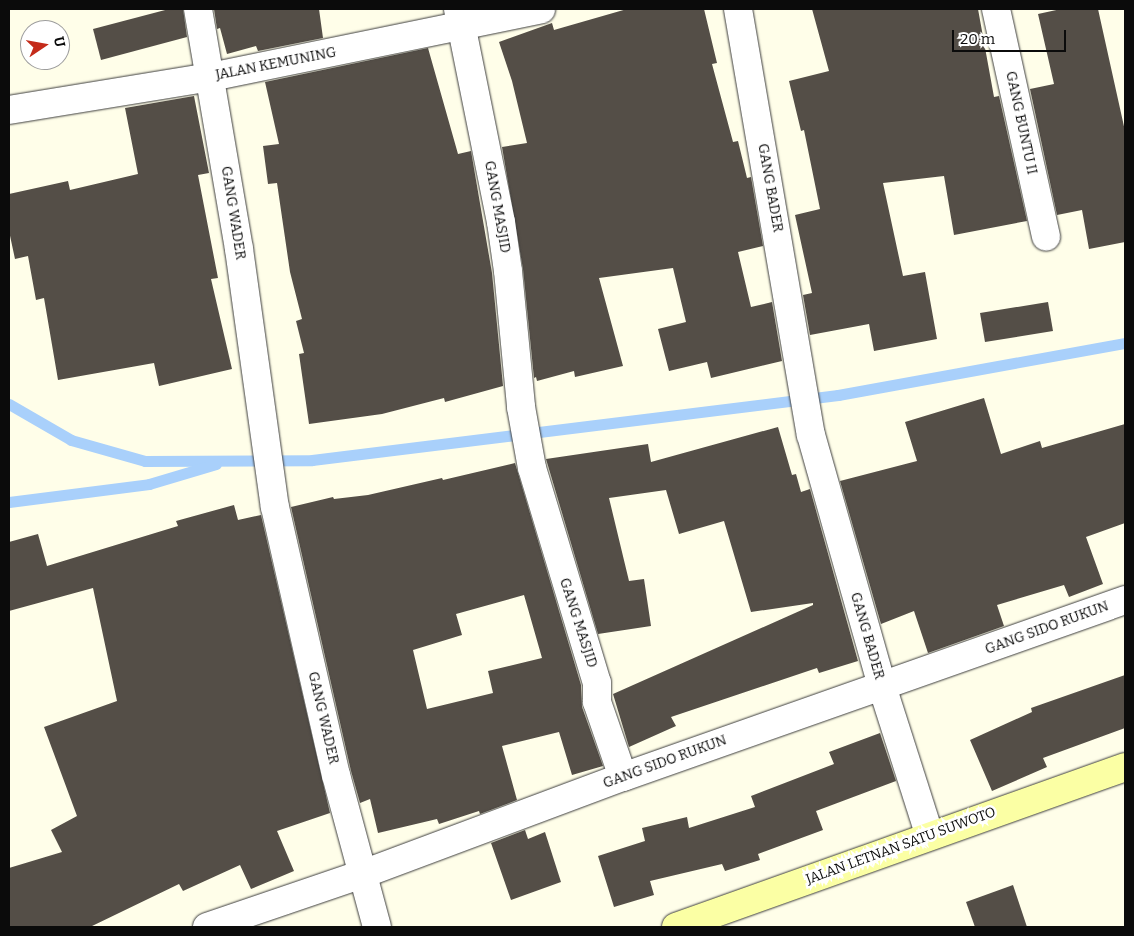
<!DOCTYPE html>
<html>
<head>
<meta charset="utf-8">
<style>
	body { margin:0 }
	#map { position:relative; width:1134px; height:936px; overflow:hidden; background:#fffee9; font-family:Bitter,serif }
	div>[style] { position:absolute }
	.stream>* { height:11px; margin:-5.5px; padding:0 5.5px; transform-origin:5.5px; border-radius:5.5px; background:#a9d0fb }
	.building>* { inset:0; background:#544e47 }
	.roads { filter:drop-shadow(0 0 1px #3e3e3e) drop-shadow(0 0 1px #3e3e3e) }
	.street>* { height:28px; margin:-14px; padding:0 14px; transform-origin:14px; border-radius:14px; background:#fff }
	.secondary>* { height:28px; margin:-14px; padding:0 14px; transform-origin:14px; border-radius:14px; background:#fbffa4 }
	span { translate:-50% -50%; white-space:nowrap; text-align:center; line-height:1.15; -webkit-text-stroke:5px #fff; paint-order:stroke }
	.street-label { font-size:14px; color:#0b0b0b }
	.frame { position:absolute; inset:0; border:10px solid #0b0b0b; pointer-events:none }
	.north { position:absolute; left:20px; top:20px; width:50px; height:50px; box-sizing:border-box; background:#fff; border:1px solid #9d9d9d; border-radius:50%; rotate:78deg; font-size:14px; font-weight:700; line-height:20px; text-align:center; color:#0b0b0b }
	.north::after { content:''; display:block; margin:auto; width:18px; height:22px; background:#c42b1a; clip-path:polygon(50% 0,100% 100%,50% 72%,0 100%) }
	.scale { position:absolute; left:952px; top:30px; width:114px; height:22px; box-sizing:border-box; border:2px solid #0b0b0b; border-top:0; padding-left:6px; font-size:15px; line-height:18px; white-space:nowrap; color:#0b0b0b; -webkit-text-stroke:4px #fff; paint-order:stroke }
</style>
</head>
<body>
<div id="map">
	<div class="stream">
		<i style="left:9px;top:404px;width:72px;rotate:30.1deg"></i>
		<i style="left:71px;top:440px;width:77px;rotate:15.8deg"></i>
		<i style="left:145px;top:461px;width:167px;rotate:-0.3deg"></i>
		<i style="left:312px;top:460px;width:530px;rotate:-7.04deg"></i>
		<i style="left:838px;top:395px;width:292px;rotate:-10.3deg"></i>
		<i style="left:9px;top:502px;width:141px;rotate:-7.3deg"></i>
		<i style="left:149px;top:484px;width:70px;rotate:-16.6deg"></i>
	</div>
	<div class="building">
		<i style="clip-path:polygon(169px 9px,183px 9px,187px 37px,101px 60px,93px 29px)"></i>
		<i style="clip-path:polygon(214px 9px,319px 9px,323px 38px,258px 51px,256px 46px,227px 54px,220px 28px,217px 29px)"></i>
		<i style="clip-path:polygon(627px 9px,704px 9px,717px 63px,712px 64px,733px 142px,738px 141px,747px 178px,751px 177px,763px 246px,738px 252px,751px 307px,772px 302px,782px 361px,711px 378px,707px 362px,669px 371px,658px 329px,686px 322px,673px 268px,599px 278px,623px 366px,575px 377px,574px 371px,537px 381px,536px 377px,534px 378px,523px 269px,502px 147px,527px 143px,512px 81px,499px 42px,552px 23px,554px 30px)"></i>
		<i style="clip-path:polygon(812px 9px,978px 9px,994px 97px,999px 96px,1027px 221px,954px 235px,944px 176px,883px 183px,903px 276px,925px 272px,937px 339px,874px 351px,869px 324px,810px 335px,803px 295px,812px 293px,795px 215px,820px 209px,804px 130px,801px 131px,789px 81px,829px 71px)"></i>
		<i style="clip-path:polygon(1061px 9px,1098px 9px,1125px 131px,1125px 242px,1089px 249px,1082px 210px,1057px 215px,1030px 89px,1054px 84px,1038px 14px)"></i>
		<i style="clip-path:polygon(428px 48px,458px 154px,471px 151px,492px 273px,503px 386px,445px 402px,444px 398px,382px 414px,309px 424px,299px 354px,304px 353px,296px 321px,302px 319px,290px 272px,277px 183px,268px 184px,263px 146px,279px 144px,265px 82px)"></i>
		<i style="clip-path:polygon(194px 96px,209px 173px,198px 175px,218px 278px,211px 279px,232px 369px,159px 386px,154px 363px,58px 380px,44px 298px,36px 300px,28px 256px,15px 259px,9px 231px,9px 194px,68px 181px,70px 190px,138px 174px,125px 108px)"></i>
		<i style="clip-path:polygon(1048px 302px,1053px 331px,985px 342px,980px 313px)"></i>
		<i style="clip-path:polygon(984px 398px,1001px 454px,1040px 441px,1042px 448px,1125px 424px,1125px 523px,1086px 537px,1103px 584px,1069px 597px,1064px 585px,997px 605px,1004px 626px,928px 653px,914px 611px,881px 624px,840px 481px,917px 461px,905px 422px)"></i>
		<i style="clip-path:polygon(778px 427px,792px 475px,796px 474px,801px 492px,810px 489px,858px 661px,819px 673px,817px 668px,671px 717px,676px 726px,629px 747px,613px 694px,813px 605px,813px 603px,751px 612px,724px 521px,679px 534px,666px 490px,609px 498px,629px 581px,644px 579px,651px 626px,598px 634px,546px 459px,648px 444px,651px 462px)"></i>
		<i style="clip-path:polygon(evenodd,515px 463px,581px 685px,582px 707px,603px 766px,572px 775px,559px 732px,502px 746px,517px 800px,480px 814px,479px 811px,439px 824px,437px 819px,378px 833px,370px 799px,360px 803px,351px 771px,291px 507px,333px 497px,334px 499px,368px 495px,442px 478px,443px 480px,515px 463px,524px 595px,542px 658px,488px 671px,493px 693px,427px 709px,413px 650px,462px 635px,456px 614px,524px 595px)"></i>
		<i style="clip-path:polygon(234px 505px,238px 520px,261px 515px,330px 813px,277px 831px,294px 871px,251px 889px,240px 865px,183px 891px,179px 884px,90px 927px,9px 927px,9px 868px,62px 852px,51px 830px,77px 816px,44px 727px,117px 701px,93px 588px,9px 611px,9px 542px,38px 534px,47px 566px,178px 526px,176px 521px)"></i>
		<i style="clip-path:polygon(1125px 675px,1125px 728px,1043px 758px,1047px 767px,992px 791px,970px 740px,1032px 712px,1031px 708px)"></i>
		<i style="clip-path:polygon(880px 733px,896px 781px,816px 811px,823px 830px,758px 854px,760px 860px,725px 871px,722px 864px,650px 881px,654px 895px,614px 907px,598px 856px,645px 841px,642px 828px,687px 817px,689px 828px,755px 807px,751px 796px,834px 764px,829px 752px)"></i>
		<i style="clip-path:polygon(525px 830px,528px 839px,545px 832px,561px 882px,511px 900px,491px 843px)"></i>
		<i style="clip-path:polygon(1013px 885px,1027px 927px,975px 927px,966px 902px)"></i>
	</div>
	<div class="roads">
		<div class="street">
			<i style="left:198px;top:9px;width:243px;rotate:80.3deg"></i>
			<i style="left:239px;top:249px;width:260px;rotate:82.1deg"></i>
			<i style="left:275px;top:507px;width:275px;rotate:77.2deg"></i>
			<i style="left:336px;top:775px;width:157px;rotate:74.9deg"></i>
			<i style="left:458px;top:9px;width:217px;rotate:78.6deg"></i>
			<i style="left:501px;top:222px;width:49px;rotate:81.9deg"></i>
			<i style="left:508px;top:271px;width:137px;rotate:84.5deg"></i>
			<i style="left:521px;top:407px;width:62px;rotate:79.8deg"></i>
			<i style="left:532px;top:468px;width:225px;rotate:73.2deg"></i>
			<i style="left:597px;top:683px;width:19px;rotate:90deg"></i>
			<i style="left:597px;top:702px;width:79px;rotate:70.9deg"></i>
			<i style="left:738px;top:9px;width:432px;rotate:80.3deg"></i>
			<i style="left:811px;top:435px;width:261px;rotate:74.2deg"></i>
			<i style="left:882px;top:686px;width:157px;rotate:72.3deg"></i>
			<i style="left:996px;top:9px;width:233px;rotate:77.6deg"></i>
			<i style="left:9px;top:110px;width:205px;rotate:-9.3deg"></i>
			<i style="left:211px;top:77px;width:337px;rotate:-11.6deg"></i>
			<i style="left:207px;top:927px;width:165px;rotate:-18.8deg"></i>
			<i style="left:363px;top:874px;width:278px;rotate:-20.5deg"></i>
			<i style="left:623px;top:777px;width:532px;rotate:-19.42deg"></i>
		</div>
		<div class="secondary">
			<i style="left:676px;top:927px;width:477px;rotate:-19.6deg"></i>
		</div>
	</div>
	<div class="street-label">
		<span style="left:276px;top:64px;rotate:-11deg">JALAN KEMUNING</span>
		<span style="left:1021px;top:123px;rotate:78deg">GANG BUNTU II</span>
		<span style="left:770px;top:188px;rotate:80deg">GANG BADER</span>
		<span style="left:497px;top:207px;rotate:80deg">GANG MASJID</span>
		<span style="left:233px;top:213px;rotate:81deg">GANG WADER</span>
		<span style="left:578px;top:623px;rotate:72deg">GANG MASJID</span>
		<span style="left:1047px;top:628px;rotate:-20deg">GANG SIDO RUKUN</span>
		<span style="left:867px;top:636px;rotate:74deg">GANG BADER</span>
		<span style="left:323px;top:718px;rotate:77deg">GANG WADER</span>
		<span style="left:665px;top:762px;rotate:-20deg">GANG SIDO RUKUN</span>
		<span style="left:901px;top:846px;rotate:-20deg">JALAN LETNAN SATU SUWOTO</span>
	</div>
	<div class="frame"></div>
	<div class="north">U</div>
	<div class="scale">20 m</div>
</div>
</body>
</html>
